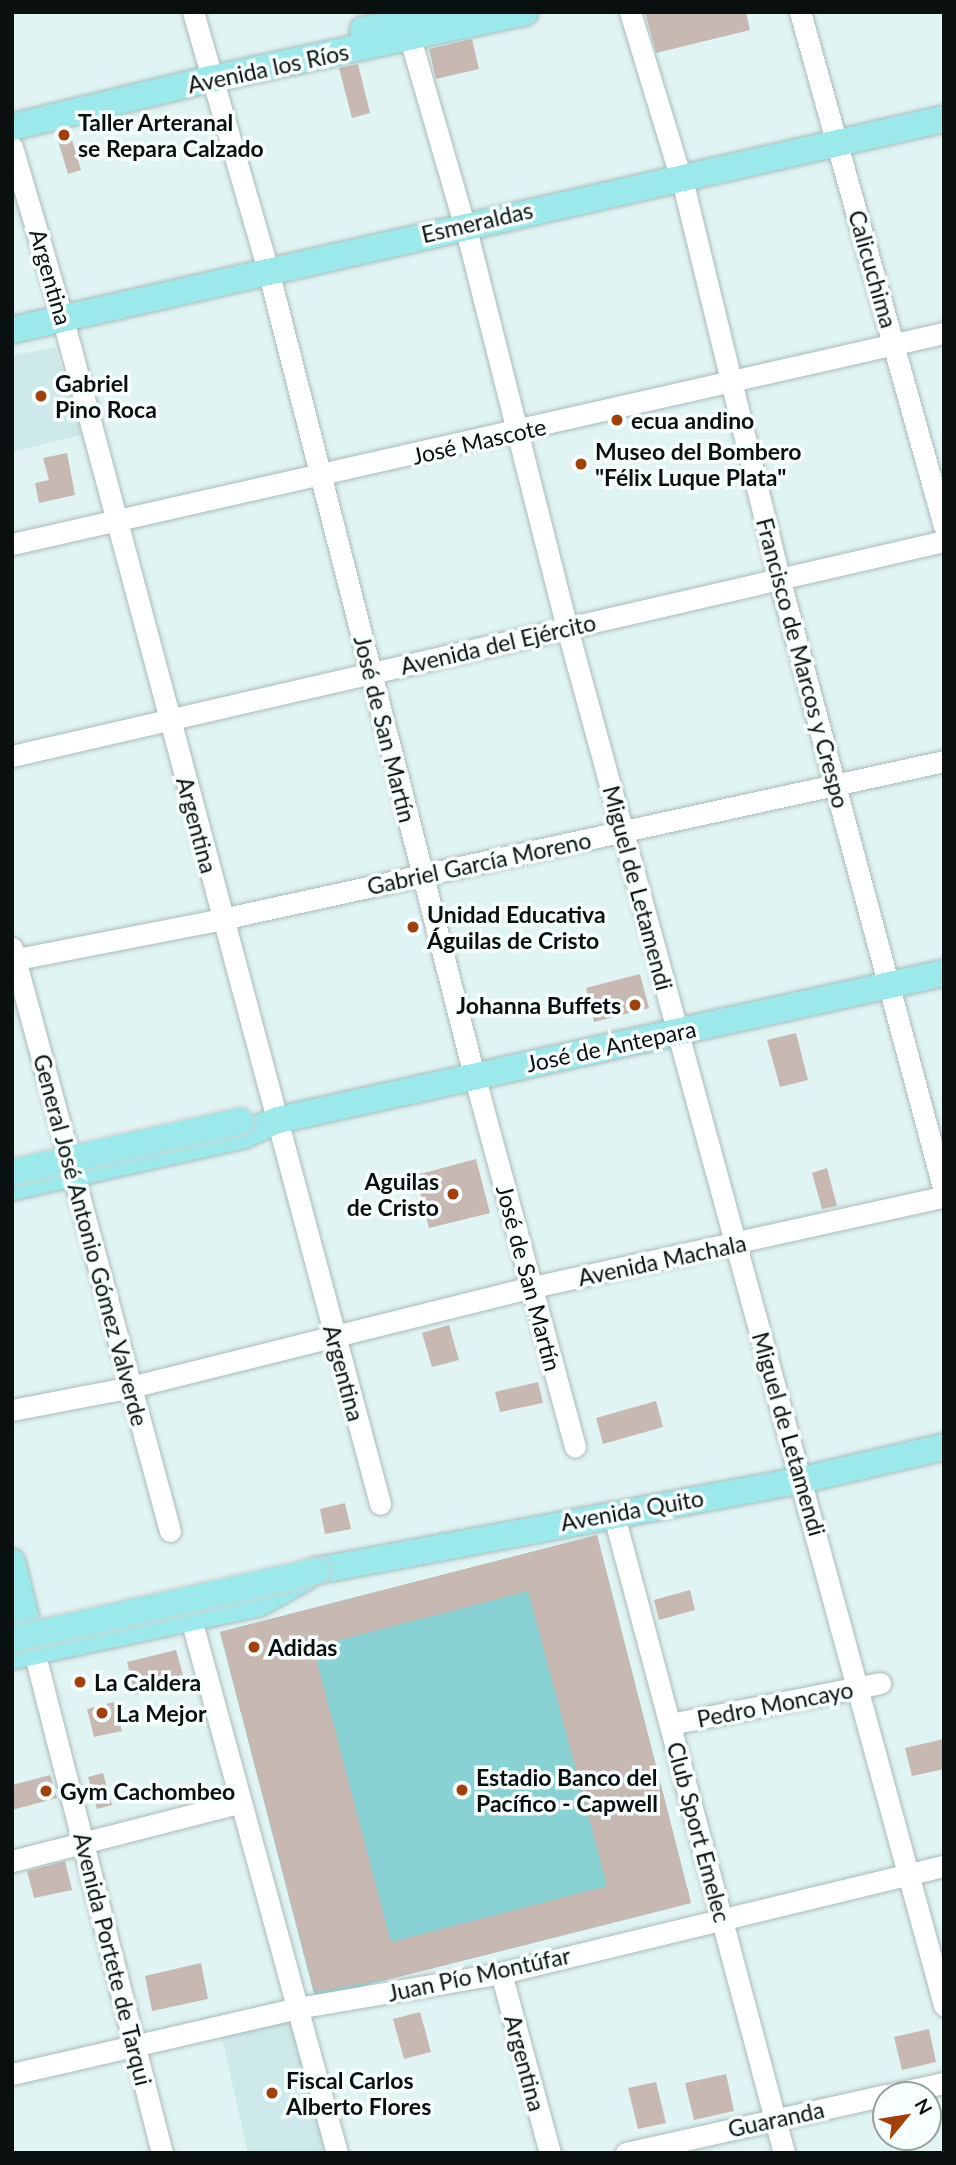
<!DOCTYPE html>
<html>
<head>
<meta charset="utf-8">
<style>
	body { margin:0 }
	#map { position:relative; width:956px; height:2165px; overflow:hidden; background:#e1f4f4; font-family:Lato,sans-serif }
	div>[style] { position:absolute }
	.built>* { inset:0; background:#cde9e9 }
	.green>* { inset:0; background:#89d2d3 }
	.building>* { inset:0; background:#c7b8b2 }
	.roads { filter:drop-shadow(0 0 2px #a9bbbb) drop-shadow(0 0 2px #a9bbbb) }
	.minor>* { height:21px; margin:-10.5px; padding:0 10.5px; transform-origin:10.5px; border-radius:10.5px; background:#fff }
	.major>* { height:26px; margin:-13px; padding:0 13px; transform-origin:13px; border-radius:13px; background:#9ce9eb }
	.bridges { filter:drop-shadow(0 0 2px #cecfcf) drop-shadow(0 0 2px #cecfcf) }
	.major-bridge>* { height:26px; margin:-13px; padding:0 13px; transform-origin:13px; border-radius:13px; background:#9ce9eb }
	.dots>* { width:19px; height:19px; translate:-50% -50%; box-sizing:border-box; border:4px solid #f7ffff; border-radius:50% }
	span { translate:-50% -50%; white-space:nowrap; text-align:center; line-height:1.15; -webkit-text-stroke:7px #f7ffff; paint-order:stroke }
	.street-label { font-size:23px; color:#0a1010 }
	.poi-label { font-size:23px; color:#0a1010; font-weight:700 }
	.left { translate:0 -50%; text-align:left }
	.right { translate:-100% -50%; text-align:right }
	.frame { position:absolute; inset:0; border:14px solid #0a1010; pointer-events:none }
	.north { position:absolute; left:872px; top:2081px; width:70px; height:70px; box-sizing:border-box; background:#f7ffff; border:2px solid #989f9f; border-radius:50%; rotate:60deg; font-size:19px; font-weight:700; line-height:28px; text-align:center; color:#0a1010 }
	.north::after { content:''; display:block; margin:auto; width:24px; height:32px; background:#a34008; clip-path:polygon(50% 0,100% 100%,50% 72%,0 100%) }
</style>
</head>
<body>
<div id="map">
	<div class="built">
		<i style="clip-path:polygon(55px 347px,82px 435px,12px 452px,12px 356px)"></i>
		<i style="clip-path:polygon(290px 2017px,325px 2153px,248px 2153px,221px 2034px)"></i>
	</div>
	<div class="green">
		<i style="clip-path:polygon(597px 1535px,691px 1903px,315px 1998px,220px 1632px)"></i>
	</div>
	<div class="building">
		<i style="clip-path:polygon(645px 12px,746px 12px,750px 30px,656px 53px)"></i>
		<i style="clip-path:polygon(472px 39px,479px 69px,436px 79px,429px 49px)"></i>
		<i style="clip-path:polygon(358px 64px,370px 113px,352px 118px,339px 68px)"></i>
		<i style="clip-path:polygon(69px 130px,81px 170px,68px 174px,56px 134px)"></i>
		<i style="clip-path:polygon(67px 453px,75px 495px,39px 503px,35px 483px,49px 480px,43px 458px)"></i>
		<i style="clip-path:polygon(640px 974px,649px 1008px,594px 1022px,586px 988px)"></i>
		<i style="clip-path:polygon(796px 1033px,808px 1080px,780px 1087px,767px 1040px)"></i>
		<i style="clip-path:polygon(476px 1159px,490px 1213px,429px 1228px,416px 1175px)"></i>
		<i style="clip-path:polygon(827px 1168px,837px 1206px,822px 1209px,812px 1173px)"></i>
		<i style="clip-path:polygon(449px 1325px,459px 1360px,432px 1367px,422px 1333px)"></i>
		<i style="clip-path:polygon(538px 1382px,543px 1403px,500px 1412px,495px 1392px)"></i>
		<i style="clip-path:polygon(656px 1401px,663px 1427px,603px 1444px,596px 1418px)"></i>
		<i style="clip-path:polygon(345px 1503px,351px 1529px,325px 1534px,320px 1509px)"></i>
		<i style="clip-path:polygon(evenodd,597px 1535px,691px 1903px,394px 1978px,314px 1992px,220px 1632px,597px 1535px,528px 1591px,607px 1886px,391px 1942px,313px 1647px,528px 1591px)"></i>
		<i style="clip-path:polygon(690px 1590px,695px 1610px,659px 1620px,654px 1600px)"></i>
		<i style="clip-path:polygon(176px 1650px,185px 1682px,135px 1695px,127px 1662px)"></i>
		<i style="clip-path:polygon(114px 1702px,122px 1731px,94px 1737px,87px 1709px)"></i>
		<i style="clip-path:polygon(944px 1739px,944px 1769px,912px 1776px,905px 1748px)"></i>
		<i style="clip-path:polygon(103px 1773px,112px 1805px,97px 1809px,88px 1777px)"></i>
		<i style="clip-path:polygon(50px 1775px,57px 1798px,12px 1810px,12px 1785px)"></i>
		<i style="clip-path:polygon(65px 1861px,72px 1890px,34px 1898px,27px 1871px)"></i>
		<i style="clip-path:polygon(201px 1963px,208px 1999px,152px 2011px,145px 1976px)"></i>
		<i style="clip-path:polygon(420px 2012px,431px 2052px,404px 2059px,393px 2019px)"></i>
		<i style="clip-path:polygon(929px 2029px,936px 2062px,902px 2070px,894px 2037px)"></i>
		<i style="clip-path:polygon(726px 2074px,734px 2111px,694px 2120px,685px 2083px)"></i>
		<i style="clip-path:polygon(656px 2082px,666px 2123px,638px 2129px,628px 2088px)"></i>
	</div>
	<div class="roads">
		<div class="minor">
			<i style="left:193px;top:12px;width:269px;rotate:73.8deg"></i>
			<i style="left:268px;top:270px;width:831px;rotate:75.65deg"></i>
			<i style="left:474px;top:1075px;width:385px;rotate:74.8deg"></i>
			<i style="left:630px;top:12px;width:188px;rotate:73deg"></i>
			<i style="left:685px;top:192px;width:400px;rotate:76.3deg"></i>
			<i style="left:780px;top:581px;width:632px;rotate:74.95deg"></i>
			<i style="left:800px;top:12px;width:534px;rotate:74.35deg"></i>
			<i style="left:405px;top:21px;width:229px;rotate:73.8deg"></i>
			<i style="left:469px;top:241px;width:399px;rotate:75.8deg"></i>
			<i style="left:567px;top:628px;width:1428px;rotate:74.69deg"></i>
			<i style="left:12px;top:147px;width:192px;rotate:73.6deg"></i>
			<i style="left:66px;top:331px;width:1214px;rotate:75.01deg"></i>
			<i style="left:12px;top:544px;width:956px;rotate:-12.76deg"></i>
			<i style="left:12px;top:756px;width:956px;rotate:-12.99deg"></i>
			<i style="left:12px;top:948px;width:604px;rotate:74.84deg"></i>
			<i style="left:12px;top:960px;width:214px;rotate:-11deg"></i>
			<i style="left:222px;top:919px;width:739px;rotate:-12.34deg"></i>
			<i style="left:12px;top:1410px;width:121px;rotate:-10.9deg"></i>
			<i style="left:131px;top:1387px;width:414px;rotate:-14deg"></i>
			<i style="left:533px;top:1287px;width:421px;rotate:-12.4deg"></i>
			<i style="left:613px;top:1512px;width:663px;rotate:75.06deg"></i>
			<i style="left:191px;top:1619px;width:554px;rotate:74.71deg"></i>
			<i style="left:34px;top:1651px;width:518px;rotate:75.7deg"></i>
			<i style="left:670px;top:1724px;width:214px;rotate:-11deg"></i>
			<i style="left:12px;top:1861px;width:236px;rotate:-14.4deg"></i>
			<i style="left:501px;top:1973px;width:187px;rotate:74.8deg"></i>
			<i style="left:12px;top:2074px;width:293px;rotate:-13deg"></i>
			<i style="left:297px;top:2008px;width:207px;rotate:-9.7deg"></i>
			<i style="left:501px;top:1973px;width:456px;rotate:-13.6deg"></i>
			<i style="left:888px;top:2095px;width:57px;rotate:-12.1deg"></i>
			<i style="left:626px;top:2153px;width:266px;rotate:-12.6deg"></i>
		</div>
		<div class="major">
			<i style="left:363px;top:30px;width:84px;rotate:-11.7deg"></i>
			<i style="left:12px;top:127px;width:205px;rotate:-13.6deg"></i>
			<i style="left:211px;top:79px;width:321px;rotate:-12deg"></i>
			<i style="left:12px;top:330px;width:956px;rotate:-12.76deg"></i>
			<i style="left:12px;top:1187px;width:238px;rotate:-12.6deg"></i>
			<i style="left:244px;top:1135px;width:37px;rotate:-24deg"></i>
			<i style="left:278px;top:1120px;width:682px;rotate:-12.45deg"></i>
			<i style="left:12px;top:1562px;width:92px;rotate:76.1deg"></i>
			<i style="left:316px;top:1571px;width:494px;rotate:-10.6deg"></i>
			<i style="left:802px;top:1480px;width:146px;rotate:-13.1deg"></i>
			<i style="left:12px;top:1656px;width:253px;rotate:-12.1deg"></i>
			<i style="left:259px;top:1603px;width:54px;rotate:-29deg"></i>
		</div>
	</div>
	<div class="bridges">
		<div class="major-bridge">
			<i style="left:12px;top:1172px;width:234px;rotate:-12.6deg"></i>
			<i style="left:12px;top:1639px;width:312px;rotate:-12.6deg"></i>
		</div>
	</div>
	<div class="dots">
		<i style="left:64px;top:135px;background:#a34008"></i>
		<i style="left:41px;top:396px;background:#a34008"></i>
		<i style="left:617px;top:420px;background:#a34008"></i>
		<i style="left:581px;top:464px;background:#a34008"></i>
		<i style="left:413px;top:927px;background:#a34008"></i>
		<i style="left:635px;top:1005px;background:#a34008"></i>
		<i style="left:453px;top:1194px;background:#a34008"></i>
		<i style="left:254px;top:1647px;background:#a34008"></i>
		<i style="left:80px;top:1682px;background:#a34008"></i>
		<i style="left:102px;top:1713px;background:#a34008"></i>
		<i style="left:462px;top:1790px;background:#a34008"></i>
		<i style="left:46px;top:1791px;background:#a34008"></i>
		<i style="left:272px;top:2093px;background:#a34008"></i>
	</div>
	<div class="street-label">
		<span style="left:268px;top:68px;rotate:-12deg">Avenida los Ríos</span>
		<span style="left:477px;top:222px;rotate:-13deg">Esmeraldas</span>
		<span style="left:873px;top:269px;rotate:74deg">Calicuchima</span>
		<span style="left:51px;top:277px;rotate:74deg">Argentina</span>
		<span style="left:479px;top:441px;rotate:-13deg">José Mascote</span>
		<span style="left:498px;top:644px;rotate:-13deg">Avenida del Ejército</span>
		<span style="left:803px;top:663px;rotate:75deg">Francisco de Marcos y Crespo</span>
		<span style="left:385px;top:729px;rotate:76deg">José de San Martín</span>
		<span style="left:197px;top:825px;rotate:75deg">Argentina</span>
		<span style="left:479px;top:863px;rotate:-12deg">Gabriel García Moreno</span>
		<span style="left:638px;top:888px;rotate:75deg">Miguel de Letamendi</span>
		<span style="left:611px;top:1046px;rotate:-12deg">José de Antepara</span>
		<span style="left:91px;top:1240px;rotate:75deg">General José Antonio Gómez Valverde</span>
		<span style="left:662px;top:1260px;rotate:-12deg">Avenida Machala</span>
		<span style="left:529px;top:1278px;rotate:75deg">José de San Martín</span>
		<span style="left:344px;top:1373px;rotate:75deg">Argentina</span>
		<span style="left:789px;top:1434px;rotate:74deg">Miguel de Letamendi</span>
		<span style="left:632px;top:1510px;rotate:-10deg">Avenida Quito</span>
		<span style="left:775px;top:1704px;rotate:-11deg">Pedro Moncayo</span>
		<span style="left:699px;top:1832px;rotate:75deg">Club Sport Emelec</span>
		<span style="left:113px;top:1959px;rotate:76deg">Avenida Portete de Tarqui</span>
		<span style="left:479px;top:1974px;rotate:-12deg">Juan Pío Montúfar</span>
		<span style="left:525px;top:2063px;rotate:75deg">Argentina</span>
		<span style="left:776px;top:2119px;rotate:-12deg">Guaranda</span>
	</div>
	<div class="poi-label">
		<span class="left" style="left:78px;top:135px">Taller Arteranal<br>se Repara Calzado</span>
		<span class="left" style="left:55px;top:396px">Gabriel<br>Pino Roca</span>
		<span class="left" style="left:631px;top:420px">ecua andino</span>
		<span class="left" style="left:595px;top:464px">Museo del Bombero<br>"Félix Luque Plata"</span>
		<span class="left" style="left:427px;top:927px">Unidad Educativa<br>Águilas de Cristo</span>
		<span class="right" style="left:621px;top:1005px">Johanna Buffets</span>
		<span class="right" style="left:439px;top:1194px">Aguilas<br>de Cristo</span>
		<span class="left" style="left:268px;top:1647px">Adidas</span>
		<span class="left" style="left:94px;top:1682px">La Caldera</span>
		<span class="left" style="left:116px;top:1713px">La Mejor</span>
		<span class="left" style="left:476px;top:1790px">Estadio Banco del<br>Pacífico - Capwell</span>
		<span class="left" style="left:60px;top:1791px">Gym Cachombeo</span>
		<span class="left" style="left:286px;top:2093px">Fiscal Carlos<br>Alberto Flores</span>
	</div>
	<div class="frame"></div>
	<div class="north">N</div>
</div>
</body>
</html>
